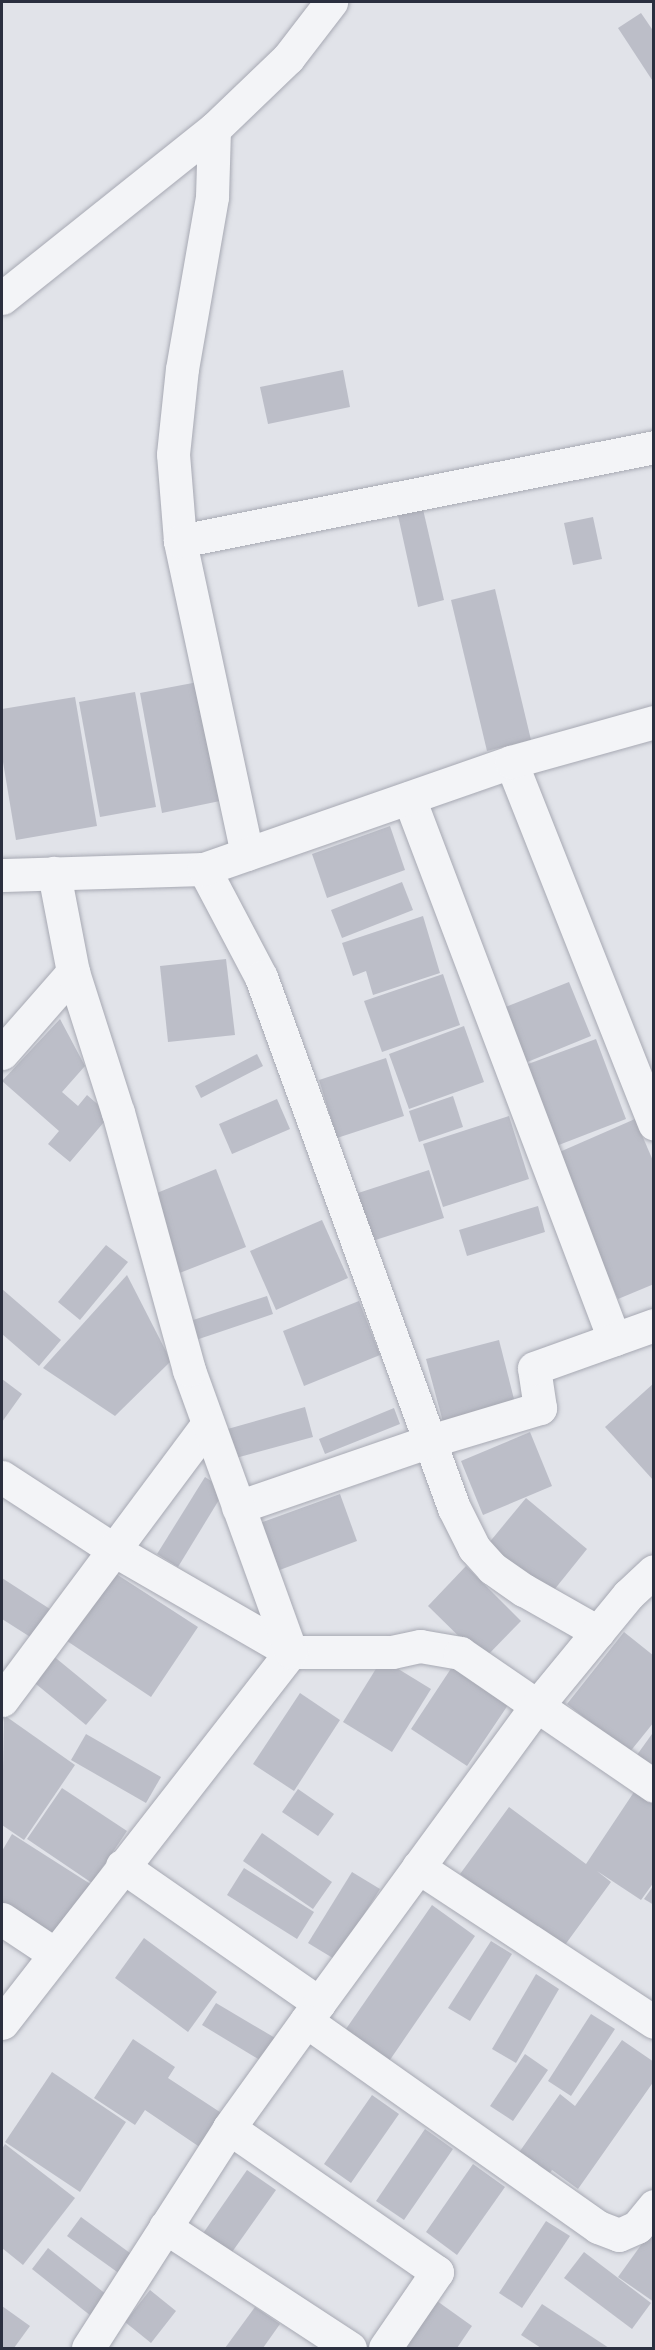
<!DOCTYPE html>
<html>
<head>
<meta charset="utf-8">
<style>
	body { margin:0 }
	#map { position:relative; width:655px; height:2350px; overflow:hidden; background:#e1e3e9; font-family:Inter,sans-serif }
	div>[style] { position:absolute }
	.building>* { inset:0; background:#bcbec8 }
	.roads { filter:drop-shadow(0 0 2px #a7a9b3) drop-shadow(0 0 2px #a7a9b3) }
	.street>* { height:33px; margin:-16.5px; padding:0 16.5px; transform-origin:16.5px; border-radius:16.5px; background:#f3f4f7 }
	span { translate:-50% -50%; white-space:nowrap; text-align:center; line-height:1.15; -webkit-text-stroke:5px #f0f2f6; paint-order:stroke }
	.frame { position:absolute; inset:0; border:3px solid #2b2f3f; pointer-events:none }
</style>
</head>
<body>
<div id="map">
	<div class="building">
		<i style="clip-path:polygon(641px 13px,654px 32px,654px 83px,618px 28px)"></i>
		<i style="clip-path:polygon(343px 370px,350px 407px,268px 424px,260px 387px)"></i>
		<i style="clip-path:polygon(422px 505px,444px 600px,418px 607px,397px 511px)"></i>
		<i style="clip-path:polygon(593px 517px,602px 559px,573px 565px,564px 523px)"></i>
		<i style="clip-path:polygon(495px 589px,531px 740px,487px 751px,451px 600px)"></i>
		<i style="clip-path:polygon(198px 682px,220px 801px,162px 813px,140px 693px)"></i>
		<i style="clip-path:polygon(135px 692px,156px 807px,100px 817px,79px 702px)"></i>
		<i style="clip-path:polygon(75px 697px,97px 826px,16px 840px,2px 756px,2px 709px)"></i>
		<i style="clip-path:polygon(390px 826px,405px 870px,327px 898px,312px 854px)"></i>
		<i style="clip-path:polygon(402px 882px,413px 910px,342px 938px,331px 910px)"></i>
		<i style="clip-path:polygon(423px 916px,440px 973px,373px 995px,366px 971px,353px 976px,342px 943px)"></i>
		<i style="clip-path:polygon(226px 959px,235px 1035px,168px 1042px,160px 966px)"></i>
		<i style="clip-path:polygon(443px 974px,460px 1025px,382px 1052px,364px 1001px)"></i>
		<i style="clip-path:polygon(569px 982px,591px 1036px,520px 1065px,498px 1010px)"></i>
		<i style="clip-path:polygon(60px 1019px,85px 1066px,62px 1092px,78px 1106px,87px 1095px,110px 1115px,70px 1162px,48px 1144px,59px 1131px,2px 1081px)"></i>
		<i style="clip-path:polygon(464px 1026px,484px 1082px,409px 1109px,389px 1054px)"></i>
		<i style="clip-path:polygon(596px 1039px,626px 1119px,551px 1148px,520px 1067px)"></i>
		<i style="clip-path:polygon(257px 1054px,263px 1066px,201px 1098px,195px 1086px)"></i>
		<i style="clip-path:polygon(386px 1058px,404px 1116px,337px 1138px,319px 1080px)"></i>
		<i style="clip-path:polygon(453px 1096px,463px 1127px,419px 1142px,409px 1111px)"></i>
		<i style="clip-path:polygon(277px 1099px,290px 1129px,232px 1154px,219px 1124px)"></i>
		<i style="clip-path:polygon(509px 1116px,529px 1179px,443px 1207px,423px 1144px)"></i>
		<i style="clip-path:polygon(635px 1119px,654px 1163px,654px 1284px,618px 1299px,555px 1154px)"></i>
		<i style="clip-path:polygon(216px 1169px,246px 1247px,177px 1274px,147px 1197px)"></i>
		<i style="clip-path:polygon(429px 1170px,444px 1218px,366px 1243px,352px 1195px)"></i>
		<i style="clip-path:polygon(538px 1206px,545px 1232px,467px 1256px,459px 1230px)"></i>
		<i style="clip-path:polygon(322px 1220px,348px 1278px,276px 1310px,250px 1251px)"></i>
		<i style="clip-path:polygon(106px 1245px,128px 1262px,80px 1320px,58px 1302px)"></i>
		<i style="clip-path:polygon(127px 1275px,171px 1361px,115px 1416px,43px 1368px)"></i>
		<i style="clip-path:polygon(2px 1289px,61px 1340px,39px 1366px,2px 1334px)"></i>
		<i style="clip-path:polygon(267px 1296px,273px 1314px,190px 1342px,184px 1323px)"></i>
		<i style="clip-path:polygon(359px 1301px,380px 1355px,304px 1386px,283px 1331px)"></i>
		<i style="clip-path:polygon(499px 1340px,515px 1403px,443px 1422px,426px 1359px)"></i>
		<i style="clip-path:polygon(2px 1379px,22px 1394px,2px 1422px)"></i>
		<i style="clip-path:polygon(654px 1383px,654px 1481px,605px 1427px)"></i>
		<i style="clip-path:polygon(305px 1407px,313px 1437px,232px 1459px,224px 1430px)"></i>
		<i style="clip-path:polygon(394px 1408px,400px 1424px,325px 1454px,319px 1439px)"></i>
		<i style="clip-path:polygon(530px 1432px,552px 1486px,483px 1515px,461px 1461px)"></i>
		<i style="clip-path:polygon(205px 1477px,225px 1490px,178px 1567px,157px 1554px)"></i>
		<i style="clip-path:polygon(340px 1494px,357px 1541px,277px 1571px,260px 1523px)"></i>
		<i style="clip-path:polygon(526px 1498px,587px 1549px,550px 1595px,488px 1544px)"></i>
		<i style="clip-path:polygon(466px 1566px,521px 1621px,483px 1660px,428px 1606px)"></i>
		<i style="clip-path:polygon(107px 1568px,198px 1627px,151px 1697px,61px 1637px)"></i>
		<i style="clip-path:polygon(2px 1578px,53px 1611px,35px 1640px,2px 1619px)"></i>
		<i style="clip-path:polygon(624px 1632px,654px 1656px,654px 1722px,629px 1753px,567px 1704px)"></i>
		<i style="clip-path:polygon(46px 1650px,107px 1700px,86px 1725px,25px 1675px)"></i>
		<i style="clip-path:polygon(382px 1659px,431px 1689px,392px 1752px,343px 1722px)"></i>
		<i style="clip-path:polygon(454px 1664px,510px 1702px,467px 1766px,411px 1729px)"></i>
		<i style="clip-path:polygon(300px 1693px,340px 1720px,294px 1791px,253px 1764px)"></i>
		<i style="clip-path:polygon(4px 1715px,75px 1765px,24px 1840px,2px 1825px)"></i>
		<i style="clip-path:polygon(86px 1734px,161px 1777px,146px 1803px,71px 1760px)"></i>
		<i style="clip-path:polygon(652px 1734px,654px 1735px,654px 1772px,634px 1759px)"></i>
		<i style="clip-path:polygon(62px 1788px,127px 1831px,92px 1883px,27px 1839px)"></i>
		<i style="clip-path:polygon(298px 1789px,334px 1814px,318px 1836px,282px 1812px)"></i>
		<i style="clip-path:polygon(636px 1789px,654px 1801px,654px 1882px,641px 1900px,597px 1871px,611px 1882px,562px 1949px,460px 1874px,509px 1807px,586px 1864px)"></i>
		<i style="clip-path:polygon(262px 1833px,332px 1882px,313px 1909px,243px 1861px)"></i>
		<i style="clip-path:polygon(12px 1834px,92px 1885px,58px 1938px,2px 1902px,2px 1851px)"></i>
		<i style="clip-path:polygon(244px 1868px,314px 1912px,297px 1939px,227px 1895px)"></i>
		<i style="clip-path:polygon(352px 1872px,380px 1889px,336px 1960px,308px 1943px)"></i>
		<i style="clip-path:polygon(654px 1885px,654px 1905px,644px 1899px)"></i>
		<i style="clip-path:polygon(432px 1905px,475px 1936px,383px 2070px,339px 2039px)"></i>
		<i style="clip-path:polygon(144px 1938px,217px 1992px,188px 2032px,115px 1978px)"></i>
		<i style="clip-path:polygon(491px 1941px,512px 1954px,470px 2021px,448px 2008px)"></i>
		<i style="clip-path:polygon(536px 1974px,559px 1989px,516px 2063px,492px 2049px)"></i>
		<i style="clip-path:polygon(216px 2003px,282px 2042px,268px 2065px,202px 2025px)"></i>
		<i style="clip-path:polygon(591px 2014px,615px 2029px,571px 2096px,548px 2081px)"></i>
		<i style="clip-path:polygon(133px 2039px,175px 2067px,168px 2078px,229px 2118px,207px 2152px,145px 2110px,135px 2125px,94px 2098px)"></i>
		<i style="clip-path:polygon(622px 2040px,654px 2062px,654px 2081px,578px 2189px,552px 2170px,543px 2182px,513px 2161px,560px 2094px,575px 2106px)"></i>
		<i style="clip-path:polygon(525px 2054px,548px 2070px,513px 2121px,490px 2106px)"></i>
		<i style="clip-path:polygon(52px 2072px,126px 2122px,80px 2192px,5px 2142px)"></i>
		<i style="clip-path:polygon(372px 2095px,399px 2114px,351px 2183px,324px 2164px)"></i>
		<i style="clip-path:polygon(425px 2129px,453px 2149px,404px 2220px,376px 2201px)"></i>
		<i style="clip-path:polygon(5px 2144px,75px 2198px,23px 2265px,2px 2248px,2px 2149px)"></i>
		<i style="clip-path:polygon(473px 2164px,505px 2187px,457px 2255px,426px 2232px)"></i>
		<i style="clip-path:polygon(247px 2170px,276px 2190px,225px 2262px,197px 2242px)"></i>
		<i style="clip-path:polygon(81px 2217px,134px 2256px,120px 2274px,67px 2236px)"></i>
		<i style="clip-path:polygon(546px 2221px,570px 2236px,522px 2308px,499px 2293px)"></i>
		<i style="clip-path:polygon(654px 2227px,654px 2302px,618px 2277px)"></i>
		<i style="clip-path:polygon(48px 2248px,107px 2295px,91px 2316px,32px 2269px)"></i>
		<i style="clip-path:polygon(584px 2252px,651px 2303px,632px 2329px,564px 2278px)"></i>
		<i style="clip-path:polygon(150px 2290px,176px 2311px,151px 2343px,125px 2322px)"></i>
		<i style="clip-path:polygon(430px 2296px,472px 2326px,457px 2348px,393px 2348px)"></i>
		<i style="clip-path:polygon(542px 2304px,609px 2348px,541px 2348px,521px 2335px)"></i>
		<i style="clip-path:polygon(2px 2306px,30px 2326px,14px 2348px,2px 2348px)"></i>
		<i style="clip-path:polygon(255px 2307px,280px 2324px,263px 2348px,225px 2348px)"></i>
	</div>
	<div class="roads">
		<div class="street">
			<i style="left:2px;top:298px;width:271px;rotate:-38.6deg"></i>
			<i style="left:214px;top:129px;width:103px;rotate:-43.8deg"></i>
			<i style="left:288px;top:58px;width:71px;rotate:-52.5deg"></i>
			<i style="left:180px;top:541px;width:87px;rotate:-94.6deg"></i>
			<i style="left:173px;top:454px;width:85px;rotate:-84deg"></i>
			<i style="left:182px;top:369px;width:175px;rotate:-80.1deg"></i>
			<i style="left:212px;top:197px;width:68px;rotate:-88.3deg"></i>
			<i style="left:511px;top:762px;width:389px;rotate:68.4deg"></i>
			<i style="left:409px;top:798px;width:579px;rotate:69.25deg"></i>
			<i style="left:247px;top:854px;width:320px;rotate:-102.1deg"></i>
			<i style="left:180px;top:541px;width:483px;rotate:-11.2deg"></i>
			<i style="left:204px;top:869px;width:122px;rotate:62.2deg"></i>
			<i style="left:261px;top:977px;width:565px;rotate:70.03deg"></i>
			<i style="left:454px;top:1508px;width:45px;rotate:63.4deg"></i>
			<i style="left:474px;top:1548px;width:27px;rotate:48deg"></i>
			<i style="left:492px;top:1568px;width:39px;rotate:35deg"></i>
			<i style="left:524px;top:1590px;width:85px;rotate:29.6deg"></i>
			<i style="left:2px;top:875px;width:202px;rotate:-1.7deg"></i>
			<i style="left:204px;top:869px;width:325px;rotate:-19.2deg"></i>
			<i style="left:511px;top:762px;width:148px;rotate:-15.6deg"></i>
			<i style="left:2px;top:1053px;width:108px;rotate:-48.8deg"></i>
			<i style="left:2px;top:1477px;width:134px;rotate:33.1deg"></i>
			<i style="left:114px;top:1550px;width:204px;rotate:30deg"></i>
			<i style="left:291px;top:1652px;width:101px"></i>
			<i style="left:392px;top:1652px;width:29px;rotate:-12deg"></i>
			<i style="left:420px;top:1646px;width:41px;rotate:9.9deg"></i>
			<i style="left:460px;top:1653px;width:235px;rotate:34.4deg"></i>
			<i style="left:238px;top:1507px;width:203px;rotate:-19deg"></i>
			<i style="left:430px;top:1441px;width:115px;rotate:-16.7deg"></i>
			<i style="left:540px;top:1408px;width:40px;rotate:-98.5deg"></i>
			<i style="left:534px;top:1368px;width:127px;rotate:-19.7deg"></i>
			<i style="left:2px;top:1700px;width:344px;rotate:-53.3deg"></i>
			<i style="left:122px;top:1866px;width:240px;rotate:34.8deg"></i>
			<i style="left:319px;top:2003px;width:154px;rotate:125.8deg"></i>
			<i style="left:229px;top:2128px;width:253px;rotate:34.7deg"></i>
			<i style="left:437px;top:2272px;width:92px;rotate:124.4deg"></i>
			<i style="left:418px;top:1867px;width:282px;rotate:33.3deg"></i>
			<i style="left:2px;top:1919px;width:61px;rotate:33.7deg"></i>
			<i style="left:319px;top:2003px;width:367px;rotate:-53.8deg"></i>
			<i style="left:536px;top:1707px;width:145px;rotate:-50.6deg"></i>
			<i style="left:628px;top:1595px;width:35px;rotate:-43deg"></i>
			<i style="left:306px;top:2021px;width:357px;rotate:35.2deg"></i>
			<i style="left:598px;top:2227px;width:22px;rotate:21deg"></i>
			<i style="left:619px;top:2235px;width:20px;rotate:-24deg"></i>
			<i style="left:637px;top:2227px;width:27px;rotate:-51deg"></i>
			<i style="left:2px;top:2023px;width:470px;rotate:-52.1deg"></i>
			<i style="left:291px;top:1652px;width:300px;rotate:-109.9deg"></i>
			<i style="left:189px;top:1370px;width:267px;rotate:-105.4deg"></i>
			<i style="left:118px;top:1113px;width:148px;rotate:-107.7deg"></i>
			<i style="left:73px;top:972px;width:101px;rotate:-100.9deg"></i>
			<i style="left:165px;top:2227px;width:221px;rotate:33.2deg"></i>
			<i style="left:88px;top:2348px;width:261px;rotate:-57.3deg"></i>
		</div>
	</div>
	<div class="frame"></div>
</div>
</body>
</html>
